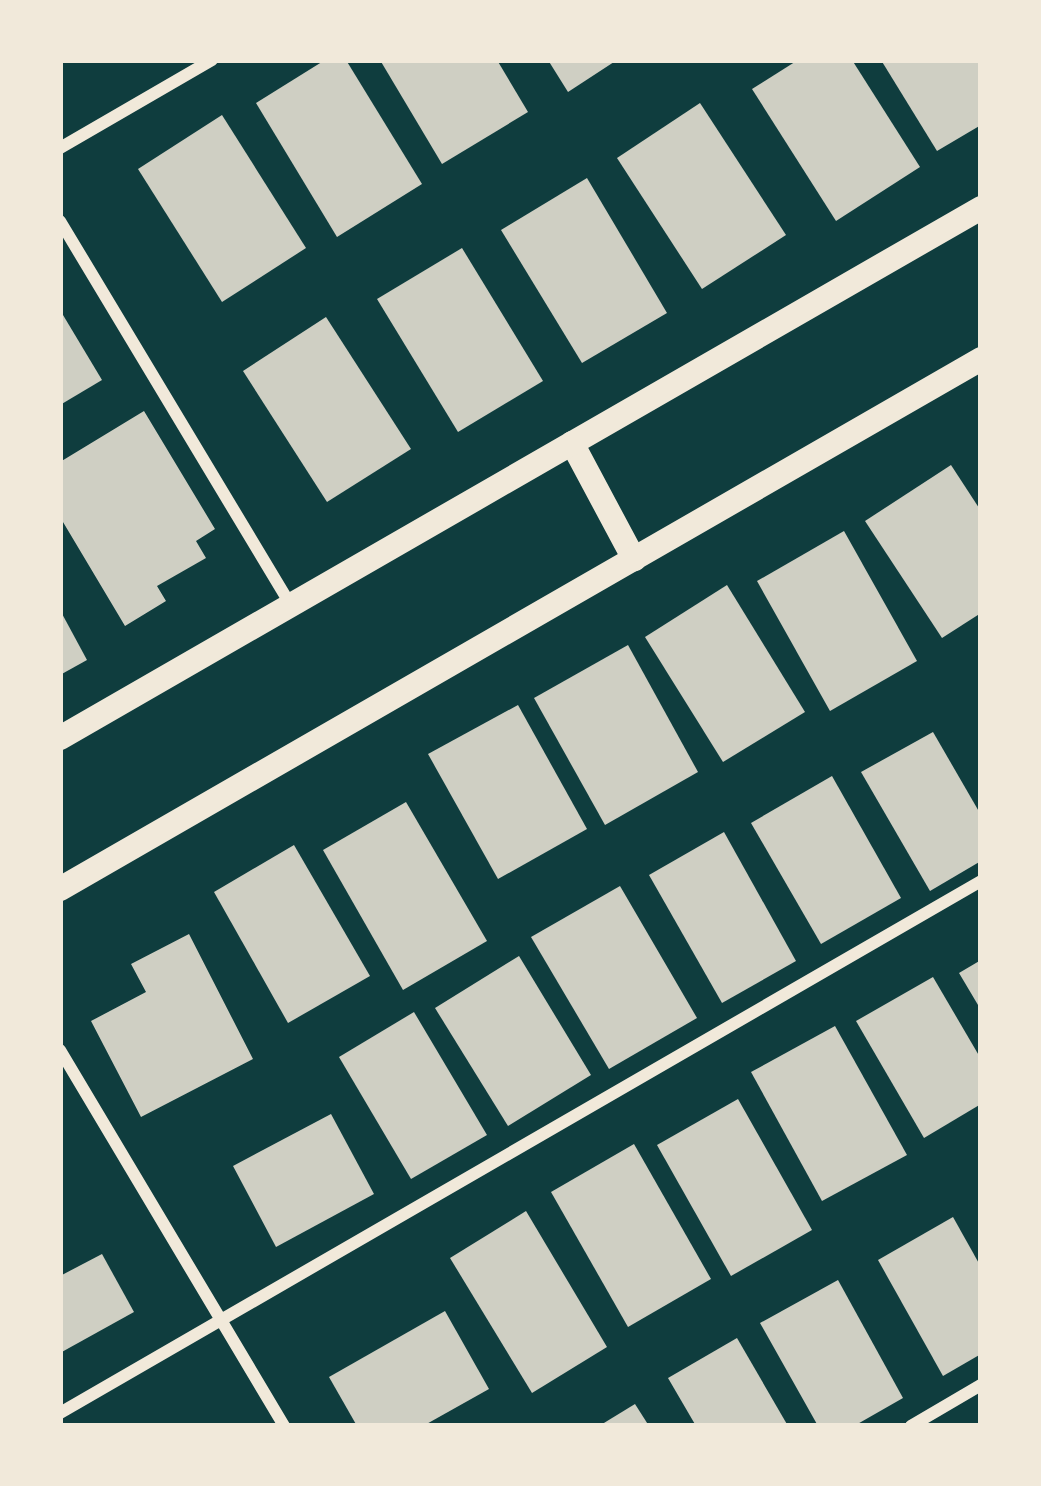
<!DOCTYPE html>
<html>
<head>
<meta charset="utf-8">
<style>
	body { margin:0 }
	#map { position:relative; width:1041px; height:1486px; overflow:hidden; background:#0f3d3e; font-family:Signika,sans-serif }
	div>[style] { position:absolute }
	.building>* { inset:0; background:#cfcfc3 }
	.minor>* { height:12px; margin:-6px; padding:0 6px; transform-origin:6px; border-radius:6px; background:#f1e9da }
	.secondary>* { height:24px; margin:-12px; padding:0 12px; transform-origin:12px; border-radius:12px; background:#f1e9da }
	span { translate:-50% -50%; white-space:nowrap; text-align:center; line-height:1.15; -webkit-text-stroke:9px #f1e9da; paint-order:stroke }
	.frame { position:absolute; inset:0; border:63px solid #f1e9da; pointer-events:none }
</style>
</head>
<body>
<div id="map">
	<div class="building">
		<i style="clip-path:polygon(325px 60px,346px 60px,422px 184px,337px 237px,256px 103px)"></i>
		<i style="clip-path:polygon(380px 60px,497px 60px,528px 112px,442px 164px)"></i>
		<i style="clip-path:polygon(548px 60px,617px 60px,568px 92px)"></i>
		<i style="clip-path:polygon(798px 60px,852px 60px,920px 167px,836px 221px,752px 89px)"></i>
		<i style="clip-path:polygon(881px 60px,981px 60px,981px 125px,937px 151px)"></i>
		<i style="clip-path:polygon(700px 103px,786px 235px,702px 289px,617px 158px)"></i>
		<i style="clip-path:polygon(222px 115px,306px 248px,222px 302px,138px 169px)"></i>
		<i style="clip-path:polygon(587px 178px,667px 313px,582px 363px,501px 230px)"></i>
		<i style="clip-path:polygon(462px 248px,543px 381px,458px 432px,377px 299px)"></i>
		<i style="clip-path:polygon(60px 310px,102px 380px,60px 405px)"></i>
		<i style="clip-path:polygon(326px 317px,411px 449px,327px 502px,243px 371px)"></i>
		<i style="clip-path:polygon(144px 411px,215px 529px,196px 541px,206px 558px,157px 586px,166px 601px,125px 626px,60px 517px,60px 462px)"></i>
		<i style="clip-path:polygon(951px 465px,981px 511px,981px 613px,942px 638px,865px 521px)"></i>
		<i style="clip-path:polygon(844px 531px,917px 661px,830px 711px,757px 581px)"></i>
		<i style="clip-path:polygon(727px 585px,805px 712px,723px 762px,645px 637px)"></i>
		<i style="clip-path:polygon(60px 610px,87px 660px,60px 675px)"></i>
		<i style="clip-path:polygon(628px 645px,698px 772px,605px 825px,534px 698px)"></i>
		<i style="clip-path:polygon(518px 705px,587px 829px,498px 879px,428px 754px)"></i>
		<i style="clip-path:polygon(933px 732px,981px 815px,981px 861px,930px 891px,861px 772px)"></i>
		<i style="clip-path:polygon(832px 776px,901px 898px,821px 944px,751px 823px)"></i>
		<i style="clip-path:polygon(406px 802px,487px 941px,403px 990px,323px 850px)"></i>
		<i style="clip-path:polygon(724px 832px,796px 961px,722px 1003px,649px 875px)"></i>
		<i style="clip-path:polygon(294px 845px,370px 976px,288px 1023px,214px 892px)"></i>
		<i style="clip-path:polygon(620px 886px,697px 1018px,609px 1069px,531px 937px)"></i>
		<i style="clip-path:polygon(189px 934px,253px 1059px,141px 1117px,91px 1021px,146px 992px,131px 964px)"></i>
		<i style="clip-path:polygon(519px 956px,591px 1075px,508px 1126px,435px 1008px)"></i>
		<i style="clip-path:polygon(981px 960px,981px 1010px,959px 973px)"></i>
		<i style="clip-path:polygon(933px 977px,981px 1059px,981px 1104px,924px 1138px,856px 1021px)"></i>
		<i style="clip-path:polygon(414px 1012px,487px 1135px,411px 1179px,339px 1057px)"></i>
		<i style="clip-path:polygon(835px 1026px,907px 1155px,822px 1201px,751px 1072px)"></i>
		<i style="clip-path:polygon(738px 1099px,812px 1230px,731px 1276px,657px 1145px)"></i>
		<i style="clip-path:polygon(331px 1114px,374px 1194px,276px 1247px,233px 1166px)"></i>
		<i style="clip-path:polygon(634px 1144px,711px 1279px,628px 1327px,551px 1192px)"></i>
		<i style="clip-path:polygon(526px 1211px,607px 1347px,532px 1393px,450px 1258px)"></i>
		<i style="clip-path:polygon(953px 1217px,981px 1267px,981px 1354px,943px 1376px,878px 1260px)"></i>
		<i style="clip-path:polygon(102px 1254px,134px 1312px,60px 1353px,60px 1276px)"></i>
		<i style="clip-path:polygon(838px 1280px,903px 1398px,854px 1426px,818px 1426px,760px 1323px)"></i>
		<i style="clip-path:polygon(445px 1311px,489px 1389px,423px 1426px,357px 1426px,329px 1377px)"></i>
		<i style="clip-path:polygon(737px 1338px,788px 1426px,696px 1426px,668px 1378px)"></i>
		<i style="clip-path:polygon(635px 1404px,649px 1426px,599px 1426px)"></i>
	</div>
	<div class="minor">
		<i style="left:60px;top:148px;width:176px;rotate:-30.1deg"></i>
		<i style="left:60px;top:221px;width:448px;rotate:59deg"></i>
		<i style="left:60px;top:1050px;width:438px;rotate:59.2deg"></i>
		<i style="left:60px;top:1413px;width:1064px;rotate:-30.01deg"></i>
		<i style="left:911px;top:1426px;width:81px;rotate:-30.4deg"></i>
	</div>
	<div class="secondary">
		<i style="left:572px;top:443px;width:132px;rotate:61.9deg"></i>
		<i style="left:60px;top:738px;width:1063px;rotate:-29.92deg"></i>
		<i style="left:60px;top:889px;width:1063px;rotate:-29.92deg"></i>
	</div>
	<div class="frame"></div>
</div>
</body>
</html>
